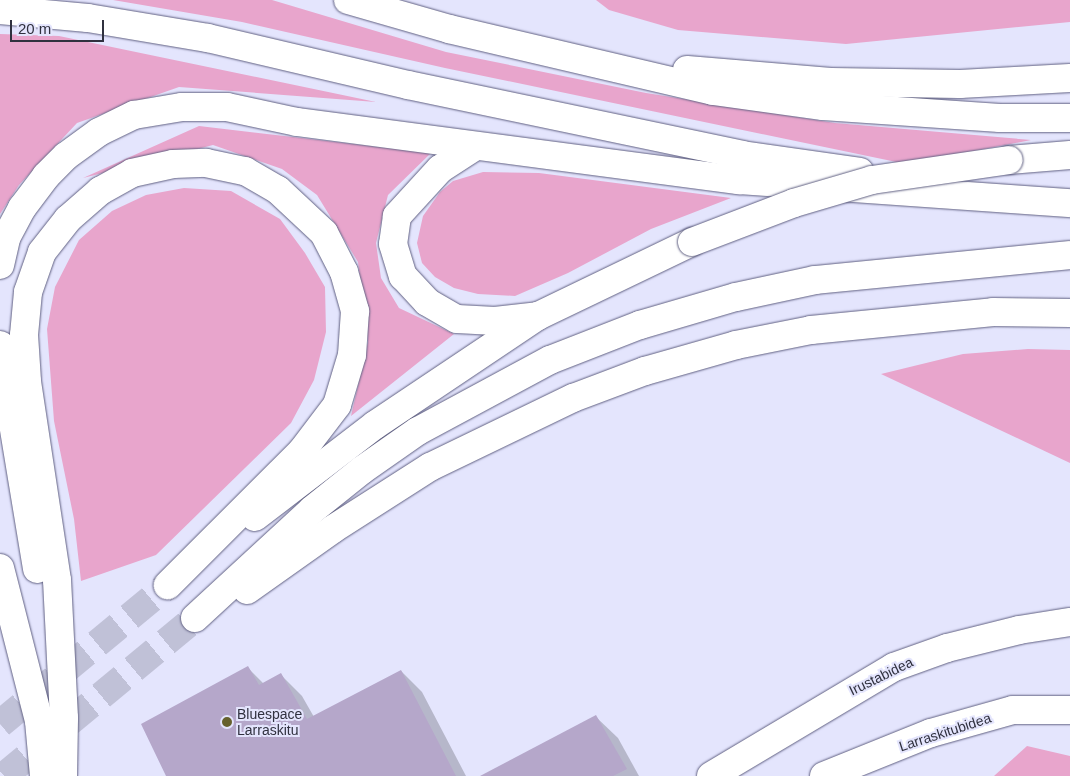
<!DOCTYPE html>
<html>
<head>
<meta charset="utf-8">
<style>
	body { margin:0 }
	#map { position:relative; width:1070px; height:776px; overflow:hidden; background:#e4e5fd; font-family:Arial,sans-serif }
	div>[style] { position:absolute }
	.green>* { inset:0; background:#e8a5cc }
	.shadow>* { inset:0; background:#0003 }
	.building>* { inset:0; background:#b5a7ca }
	.highway-tunnel>* { height:28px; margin-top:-14px; transform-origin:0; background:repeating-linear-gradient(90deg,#c0c1d7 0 28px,transparent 0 42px) }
	.roads { filter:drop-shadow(0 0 1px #606082) drop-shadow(0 0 1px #606082) }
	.minor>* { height:28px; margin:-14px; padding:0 14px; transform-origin:14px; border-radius:14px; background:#fff }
	.highway>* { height:28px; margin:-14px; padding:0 14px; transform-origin:14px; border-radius:14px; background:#fff }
	.bridges { filter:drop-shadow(0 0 1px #606082) drop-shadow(0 0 1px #606082) }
	.highway-bridge>* { height:28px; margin:-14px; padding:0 14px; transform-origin:14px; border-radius:14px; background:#fff }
	.dots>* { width:14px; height:14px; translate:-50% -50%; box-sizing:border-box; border:2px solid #e4e5fd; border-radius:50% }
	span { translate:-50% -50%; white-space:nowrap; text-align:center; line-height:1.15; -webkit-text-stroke:4px #e4e5fd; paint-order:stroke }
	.street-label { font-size:14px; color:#30313f }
	.poi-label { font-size:14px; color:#30313f }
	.left { translate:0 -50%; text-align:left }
	.scale { position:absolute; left:10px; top:20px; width:94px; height:22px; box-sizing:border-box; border:2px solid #30313f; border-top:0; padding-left:6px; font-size:15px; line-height:18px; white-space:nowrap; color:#30313f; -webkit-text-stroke:4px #e4e5fd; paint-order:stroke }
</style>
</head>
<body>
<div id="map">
	<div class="green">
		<i style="clip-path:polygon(113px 0,272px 0,446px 52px,646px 93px,835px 123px,1031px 140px,906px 164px,445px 68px,242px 22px)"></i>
		<i style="clip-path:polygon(596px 0,1070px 0,1070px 22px,846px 44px,678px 30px,609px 10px)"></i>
		<i style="clip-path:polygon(0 34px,59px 36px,376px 102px,179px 87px,77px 123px,19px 185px,0 214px)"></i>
		<i style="clip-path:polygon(199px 126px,431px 153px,388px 195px,376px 243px,381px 278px,399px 308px,454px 334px,351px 416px,368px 342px,358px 262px,317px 195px,282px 169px,213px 145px,83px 178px)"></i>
		<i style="clip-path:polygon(483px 172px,539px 173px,731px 198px,651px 229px,568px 273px,515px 296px,478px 294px,454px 288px,435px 277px,422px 263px,417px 243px,423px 216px,440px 192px,453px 181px)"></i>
		<i style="clip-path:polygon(184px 188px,231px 191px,280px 219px,305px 253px,325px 287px,326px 332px,314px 380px,291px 423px,156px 555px,81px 581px,74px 519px,54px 421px,47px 329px,55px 287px,79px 240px,112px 211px,146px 195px)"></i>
		<i style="clip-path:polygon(1028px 349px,1070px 350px,1070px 463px,881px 374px,963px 354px)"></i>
		<i style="clip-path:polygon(1027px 746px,1070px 756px,1070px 776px,994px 776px)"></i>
	</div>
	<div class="shadow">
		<i style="clip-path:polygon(248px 668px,264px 684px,281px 675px,302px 696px,314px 717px,401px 671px,422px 692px,466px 776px,168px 776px)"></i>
		<i style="clip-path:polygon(596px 717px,618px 738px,639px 776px,482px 776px)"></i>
	</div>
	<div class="building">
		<i style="clip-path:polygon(248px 666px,259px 685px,281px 673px,307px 719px,401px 670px,456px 776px,166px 776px,141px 724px)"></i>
		<i style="clip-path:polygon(596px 715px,627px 769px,613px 776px,480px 776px)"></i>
	</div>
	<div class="highway-tunnel">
		<i style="left:0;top:724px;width:218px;rotate:-39.6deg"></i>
		<i style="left:4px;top:776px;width:248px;rotate:-39.6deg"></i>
	</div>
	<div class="roads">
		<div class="minor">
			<i style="left:474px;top:147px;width:40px;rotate:147.1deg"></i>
			<i style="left:440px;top:169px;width:64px;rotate:132.5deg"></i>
			<i style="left:397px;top:216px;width:28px;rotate:98deg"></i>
			<i style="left:393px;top:244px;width:34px;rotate:73deg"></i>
			<i style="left:403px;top:276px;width:35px;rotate:47deg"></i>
			<i style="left:427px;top:302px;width:34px;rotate:30deg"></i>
			<i style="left:457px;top:319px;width:38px;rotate:3deg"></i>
			<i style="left:495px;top:321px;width:43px;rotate:-6.6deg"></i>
			<i style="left:711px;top:776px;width:213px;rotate:-30.8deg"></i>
			<i style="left:894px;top:667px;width:56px;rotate:-19.7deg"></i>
			<i style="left:947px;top:648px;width:74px;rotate:-14deg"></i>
			<i style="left:1019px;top:630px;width:52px;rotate:-8.9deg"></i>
			<i style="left:824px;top:776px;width:115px;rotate:-21.9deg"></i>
			<i style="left:931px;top:733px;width:85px;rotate:-15.7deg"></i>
			<i style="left:1013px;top:710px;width:57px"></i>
		</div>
		<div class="highway">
			<i style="left:348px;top:0;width:105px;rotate:16deg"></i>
			<i style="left:449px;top:29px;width:271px;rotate:13.2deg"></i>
			<i style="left:713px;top:91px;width:111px;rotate:7.8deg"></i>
			<i style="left:823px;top:106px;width:177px;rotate:3.9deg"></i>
			<i style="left:1000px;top:118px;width:70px"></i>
			<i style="left:0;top:10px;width:88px;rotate:5.2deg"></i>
			<i style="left:88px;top:18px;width:122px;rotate:9.5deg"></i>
			<i style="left:208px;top:38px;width:205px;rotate:13.2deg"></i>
			<i style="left:408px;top:85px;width:341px;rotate:11.8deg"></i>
			<i style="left:742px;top:155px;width:119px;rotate:8.2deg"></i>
			<i style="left:687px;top:70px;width:144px;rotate:4.8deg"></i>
			<i style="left:831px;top:82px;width:129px;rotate:0.9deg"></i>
			<i style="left:960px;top:84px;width:110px;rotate:-3.1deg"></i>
			<i style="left:1009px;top:160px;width:61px;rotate:-4.7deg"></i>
			<i style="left:0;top:265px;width:28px;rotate:-77deg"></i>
			<i style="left:6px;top:238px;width:34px;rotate:-62deg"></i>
			<i style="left:22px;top:208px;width:40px;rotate:-53deg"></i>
			<i style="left:46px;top:176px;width:28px;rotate:-45deg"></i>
			<i style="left:66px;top:156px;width:41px;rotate:-36deg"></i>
			<i style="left:99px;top:132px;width:39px;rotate:-26deg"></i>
			<i style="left:134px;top:115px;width:49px;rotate:-9.5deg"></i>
			<i style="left:182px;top:107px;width:45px"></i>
			<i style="left:227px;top:107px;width:72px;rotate:12.1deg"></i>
			<i style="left:297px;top:122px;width:446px;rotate:7.5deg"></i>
			<i style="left:739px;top:180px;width:332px;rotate:4deg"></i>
			<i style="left:0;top:345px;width:227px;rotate:80.6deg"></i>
			<i style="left:255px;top:517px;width:151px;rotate:-37.5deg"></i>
			<i style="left:375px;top:425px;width:196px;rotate:-33.8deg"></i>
			<i style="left:538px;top:316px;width:171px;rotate:-25.7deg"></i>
			<i style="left:0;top:568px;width:158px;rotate:75.7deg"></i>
			<i style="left:39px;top:721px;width:55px;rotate:84.8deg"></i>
			<i style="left:247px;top:590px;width:105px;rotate:-35.3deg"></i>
			<i style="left:333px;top:529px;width:115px;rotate:-32.6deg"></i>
			<i style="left:430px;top:467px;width:159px;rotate:-25.8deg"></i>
			<i style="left:573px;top:398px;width:77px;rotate:-20.6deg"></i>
			<i style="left:645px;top:371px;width:95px;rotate:-15.9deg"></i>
			<i style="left:736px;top:345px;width:76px;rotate:-11.3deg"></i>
			<i style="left:811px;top:330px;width:183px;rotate:-5.6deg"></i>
			<i style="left:993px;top:312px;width:77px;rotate:0.7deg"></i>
			<i style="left:195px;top:618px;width:159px;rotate:-42.7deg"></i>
			<i style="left:312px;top:510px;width:64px;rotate:-38.7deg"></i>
			<i style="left:362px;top:470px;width:68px;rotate:-34.9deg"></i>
			<i style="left:418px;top:431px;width:150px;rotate:-28.3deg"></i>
			<i style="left:550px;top:360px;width:97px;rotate:-21.3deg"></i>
			<i style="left:640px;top:325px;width:100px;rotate:-16.3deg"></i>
			<i style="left:736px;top:297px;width:81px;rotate:-12.1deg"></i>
			<i style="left:815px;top:280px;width:256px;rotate:-5.6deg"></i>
			<i style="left:63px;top:776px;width:58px;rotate:-89deg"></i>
			<i style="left:64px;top:718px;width:138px;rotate:-92.9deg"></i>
			<i style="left:57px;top:580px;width:201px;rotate:-98.6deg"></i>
			<i style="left:27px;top:381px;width:46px;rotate:-93.7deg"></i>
			<i style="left:24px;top:335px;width:43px;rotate:-84.7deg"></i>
			<i style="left:28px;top:292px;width:42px;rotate:-70.7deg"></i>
			<i style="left:42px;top:252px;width:42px;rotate:-51.8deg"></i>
			<i style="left:68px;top:219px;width:43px;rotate:-41.2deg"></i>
			<i style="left:100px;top:191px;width:37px;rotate:-29deg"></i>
			<i style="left:132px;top:173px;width:42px;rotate:-12.4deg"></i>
			<i style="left:173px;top:164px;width:33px;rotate:-2deg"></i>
			<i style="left:206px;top:163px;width:40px;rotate:12deg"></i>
			<i style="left:245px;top:171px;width:38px;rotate:30deg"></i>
			<i style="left:278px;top:190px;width:63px;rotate:43.1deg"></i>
			<i style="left:324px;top:233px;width:44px;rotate:62.9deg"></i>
			<i style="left:344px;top:272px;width:41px;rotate:74.2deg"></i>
			<i style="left:355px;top:311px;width:44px;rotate:93.9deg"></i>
			<i style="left:352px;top:355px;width:52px;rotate:106.7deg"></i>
			<i style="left:337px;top:405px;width:58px;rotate:127.3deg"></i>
			<i style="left:302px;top:451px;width:190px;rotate:135deg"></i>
		</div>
	</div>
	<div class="bridges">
		<div class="highway-bridge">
			<i style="left:692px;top:242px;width:109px;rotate:-20.9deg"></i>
			<i style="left:794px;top:203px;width:81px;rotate:-16.4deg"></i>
			<i style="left:872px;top:180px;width:138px;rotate:-8.3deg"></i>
		</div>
	</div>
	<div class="dots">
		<i style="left:227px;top:722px;background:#66612d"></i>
	</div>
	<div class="street-label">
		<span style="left:881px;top:676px;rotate:-26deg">Irustabidea</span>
		<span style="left:945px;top:732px;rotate:-18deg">Larraskitubidea</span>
	</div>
	<div class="poi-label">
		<span class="left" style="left:237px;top:722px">Bluespace<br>Larraskitu</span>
	</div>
	<div class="scale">20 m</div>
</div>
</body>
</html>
